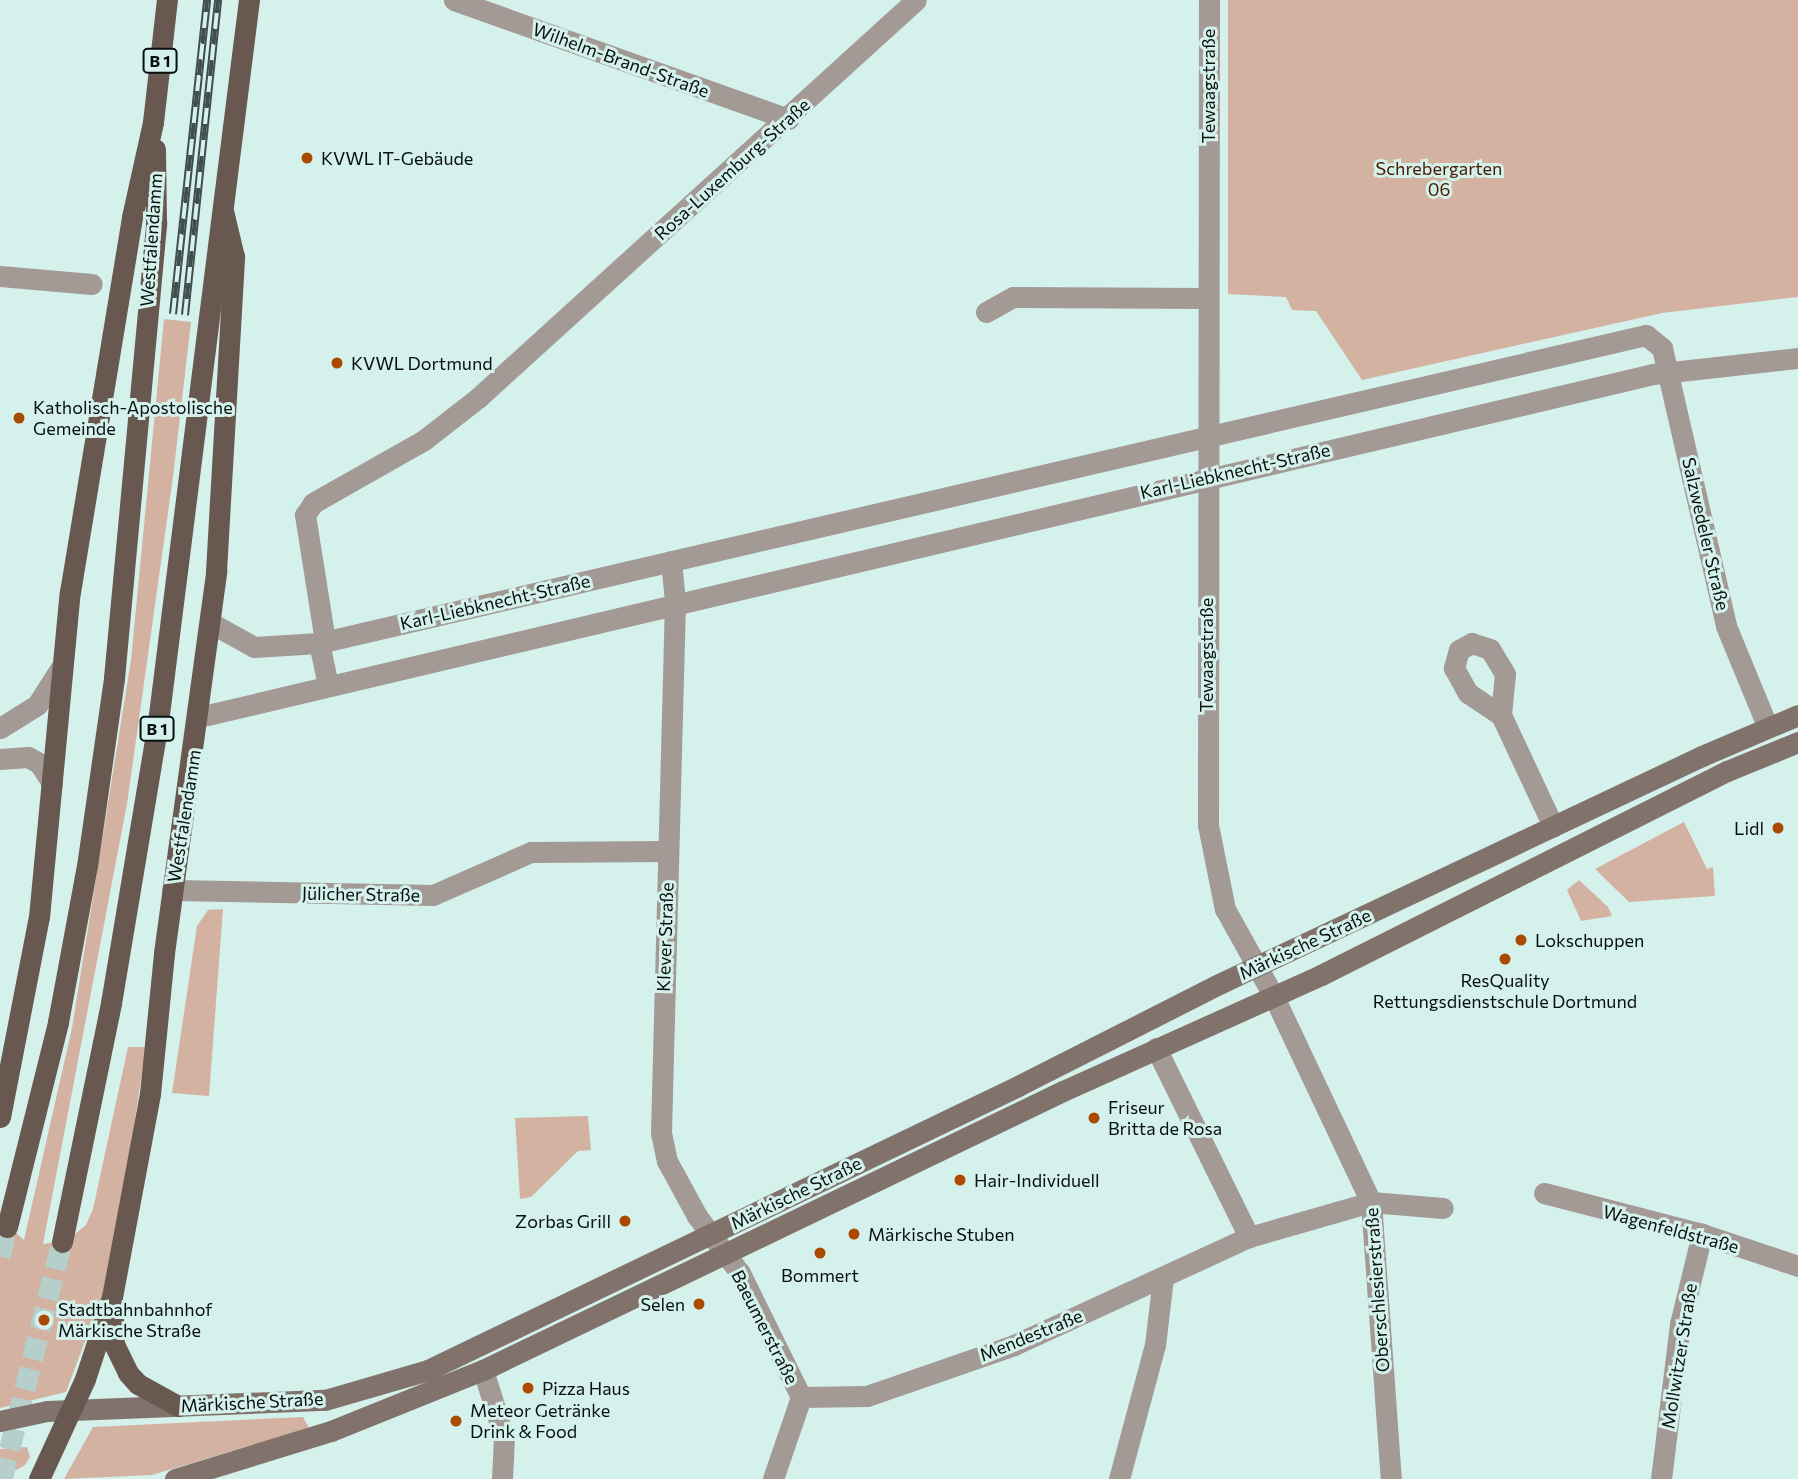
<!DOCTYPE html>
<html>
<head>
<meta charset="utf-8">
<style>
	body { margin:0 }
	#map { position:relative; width:1798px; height:1479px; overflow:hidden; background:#d5f1ec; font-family:Commissioner,sans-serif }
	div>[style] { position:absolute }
	.green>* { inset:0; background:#d4b2a1 }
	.primary-tunnel>* { height:21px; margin-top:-10.5px; transform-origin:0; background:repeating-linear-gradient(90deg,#b6cfcb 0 21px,transparent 0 31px) }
	.street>* { height:21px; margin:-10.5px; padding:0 10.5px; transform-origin:10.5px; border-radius:10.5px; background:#a39995 }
	.secondary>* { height:21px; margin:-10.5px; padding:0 10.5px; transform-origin:10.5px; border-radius:10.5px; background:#81736c }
	.primary>* { height:21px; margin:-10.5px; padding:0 10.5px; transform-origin:10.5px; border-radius:10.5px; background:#685850 }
	.rail>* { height:8px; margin-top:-4px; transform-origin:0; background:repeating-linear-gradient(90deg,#d5f1ec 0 16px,#404e4c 0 32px); box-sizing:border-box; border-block:2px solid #404e4c }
	.dots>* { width:19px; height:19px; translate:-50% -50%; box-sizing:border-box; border:4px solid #d5f1ec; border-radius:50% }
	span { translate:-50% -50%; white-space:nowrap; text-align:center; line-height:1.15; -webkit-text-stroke:6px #d5f1ec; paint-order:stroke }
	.shield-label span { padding:2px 5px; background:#d5f1ec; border:2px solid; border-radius:5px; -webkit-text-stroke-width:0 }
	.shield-label { font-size:16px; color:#07100f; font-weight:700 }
	.street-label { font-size:18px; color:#07100f }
	.poi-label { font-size:18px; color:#07100f }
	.left { translate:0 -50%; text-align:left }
	.right { translate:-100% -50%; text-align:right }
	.park-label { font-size:18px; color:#471a00 }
</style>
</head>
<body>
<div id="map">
	<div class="green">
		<i style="clip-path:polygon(1228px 0,1798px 0,1798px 297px,1662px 313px,1362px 380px,1316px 311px,1292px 310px,1286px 297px,1228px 294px)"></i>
		<i style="clip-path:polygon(164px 319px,191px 322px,173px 477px,127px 804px,43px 1244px,68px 1240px,86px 1225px,93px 1209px,128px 1047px,146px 1047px,132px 1139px,103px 1293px,66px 1392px,0 1408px,0 1218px,24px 1240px,72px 1028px,131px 660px)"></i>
		<i style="clip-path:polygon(1684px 822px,1707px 869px,1713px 867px,1715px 896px,1629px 902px,1595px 869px)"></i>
		<i style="clip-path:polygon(1579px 880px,1608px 907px,1612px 916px,1581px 921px,1567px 890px)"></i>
		<i style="clip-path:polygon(223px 909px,209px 1096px,172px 1093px,197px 926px,208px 910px)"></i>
		<i style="clip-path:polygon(588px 1116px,591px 1150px,578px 1151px,531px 1197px,520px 1199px,515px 1118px)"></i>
		<i style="clip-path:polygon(303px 1417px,309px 1428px,152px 1475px,64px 1479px,93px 1427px)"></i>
		<i style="clip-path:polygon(27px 1447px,30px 1457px,25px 1465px,0 1479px,0 1449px)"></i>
	</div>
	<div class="primary-tunnel">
		<i style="left:0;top:1256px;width:30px;rotate:-76deg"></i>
		<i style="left:2px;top:1479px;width:244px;rotate:-75.8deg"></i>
	</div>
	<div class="street">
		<i style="left:454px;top:0;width:355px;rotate:19.6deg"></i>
		<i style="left:1209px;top:0;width:825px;rotate:90.07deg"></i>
		<i style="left:1208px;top:825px;width:86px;rotate:78.6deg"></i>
		<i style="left:1225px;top:909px;width:101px;rotate:60.9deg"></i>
		<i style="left:1274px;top:997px;width:227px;rotate:64.7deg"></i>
		<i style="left:1371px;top:1202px;width:278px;rotate:85.9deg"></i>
		<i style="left:0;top:276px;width:92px;rotate:5deg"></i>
		<i style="left:986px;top:312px;width:31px;rotate:-29deg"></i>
		<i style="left:1013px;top:297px;width:194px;rotate:0.3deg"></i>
		<i style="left:671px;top:561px;width:40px;rotate:84.3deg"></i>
		<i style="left:675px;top:601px;width:532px;rotate:91.51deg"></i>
		<i style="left:661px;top:1133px;width:29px;rotate:78deg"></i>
		<i style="left:667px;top:1161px;width:63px;rotate:61.4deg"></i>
		<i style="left:697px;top:1216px;width:71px;rotate:53deg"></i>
		<i style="left:740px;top:1273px;width:138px;rotate:63.8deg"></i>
		<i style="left:801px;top:1397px;width:87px;rotate:108.9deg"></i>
		<i style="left:211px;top:623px;width:49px;rotate:29.2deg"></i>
		<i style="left:254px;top:647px;width:65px;rotate:-3.5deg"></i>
		<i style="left:319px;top:643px;width:1362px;rotate:-13.07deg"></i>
		<i style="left:1646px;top:335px;width:21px;rotate:39deg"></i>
		<i style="left:1662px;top:348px;width:285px;rotate:77deg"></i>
		<i style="left:1726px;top:626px;width:110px;rotate:67.6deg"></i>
		<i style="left:325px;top:641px;width:128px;rotate:-99deg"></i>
		<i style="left:305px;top:515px;width:14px;rotate:-56deg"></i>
		<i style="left:313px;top:503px;width:128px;rotate:-29.6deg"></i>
		<i style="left:424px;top:440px;width:70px;rotate:-38deg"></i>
		<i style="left:479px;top:397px;width:590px;rotate:-42.25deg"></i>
		<i style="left:319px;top:643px;width:43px;rotate:77.9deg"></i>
		<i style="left:1501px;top:715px;width:41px;rotate:-84.4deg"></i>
		<i style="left:1505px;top:674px;width:29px;rotate:-121deg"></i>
		<i style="left:1490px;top:649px;width:19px;rotate:-162deg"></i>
		<i style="left:1472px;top:643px;width:15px;rotate:152deg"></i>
		<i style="left:1459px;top:650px;width:19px;rotate:106deg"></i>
		<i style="left:1454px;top:668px;width:29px;rotate:61deg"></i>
		<i style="left:1468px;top:693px;width:40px;rotate:34deg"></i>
		<i style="left:1501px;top:715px;width:123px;rotate:64.9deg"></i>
		<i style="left:199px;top:717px;width:1494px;rotate:-13.27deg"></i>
		<i style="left:1653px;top:374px;width:146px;rotate:-6.3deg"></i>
		<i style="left:0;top:728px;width:44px;rotate:-31.9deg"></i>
		<i style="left:37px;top:705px;width:43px;rotate:-57.4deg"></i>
		<i style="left:0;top:759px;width:28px;rotate:-4deg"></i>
		<i style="left:28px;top:757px;width:13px;rotate:29deg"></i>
		<i style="left:39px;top:763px;width:24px;rotate:57deg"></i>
		<i style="left:172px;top:890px;width:261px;rotate:1.1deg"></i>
		<i style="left:433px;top:895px;width:107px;rotate:-23.7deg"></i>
		<i style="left:531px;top:852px;width:137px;rotate:-0.4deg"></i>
		<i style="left:1156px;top:1048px;width:211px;rotate:63.8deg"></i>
		<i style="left:1544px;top:1193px;width:163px;rotate:14.5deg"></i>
		<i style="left:1702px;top:1234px;width:101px;rotate:18.4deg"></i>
		<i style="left:483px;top:1370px;width:70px;rotate:72.6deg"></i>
		<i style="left:504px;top:1437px;width:42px;rotate:92.7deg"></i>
		<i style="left:801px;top:1397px;width:66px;rotate:-0.9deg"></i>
		<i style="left:867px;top:1396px;width:156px;rotate:-19.1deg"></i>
		<i style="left:1014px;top:1345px;width:259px;rotate:-24.7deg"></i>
		<i style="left:1249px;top:1237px;width:127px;rotate:-16deg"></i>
		<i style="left:1371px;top:1202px;width:72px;rotate:4.8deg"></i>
		<i style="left:1119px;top:1479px;width:139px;rotate:-75deg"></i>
		<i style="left:1155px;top:1345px;width:67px;rotate:-83.2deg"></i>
		<i style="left:1661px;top:1479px;width:156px;rotate:-83deg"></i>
		<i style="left:1680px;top:1324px;width:93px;rotate:-76.3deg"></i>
	</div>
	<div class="secondary">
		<i style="left:0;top:1421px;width:48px;rotate:-12deg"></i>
		<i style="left:47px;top:1411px;width:278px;rotate:-2.3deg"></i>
		<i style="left:325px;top:1400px;width:107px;rotate:-16.2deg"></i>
		<i style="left:428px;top:1370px;width:655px;rotate:-25.7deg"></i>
		<i style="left:1018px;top:1086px;width:225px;rotate:-26.9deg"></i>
		<i style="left:1219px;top:984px;width:534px;rotate:-25.27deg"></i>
		<i style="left:1702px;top:756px;width:104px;rotate:-23.1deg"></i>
		<i style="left:175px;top:1479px;width:163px;rotate:-17.1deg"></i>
		<i style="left:331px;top:1431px;width:164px;rotate:-21.9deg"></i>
		<i style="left:483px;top:1370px;width:644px;rotate:-25.69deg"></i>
		<i style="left:1063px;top:1091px;width:283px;rotate:-24.2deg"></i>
		<i style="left:1321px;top:975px;width:454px;rotate:-26.7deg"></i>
		<i style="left:1727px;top:771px;width:77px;rotate:-22.2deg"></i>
	</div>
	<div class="primary">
		<i style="left:0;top:1117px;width:204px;rotate:-79deg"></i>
		<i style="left:39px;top:917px;width:326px;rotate:-84.6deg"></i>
		<i style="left:70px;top:592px;width:380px;rotate:-80.6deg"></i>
		<i style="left:132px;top:217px;width:97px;rotate:-77.5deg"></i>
		<i style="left:153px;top:122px;width:123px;rotate:-83.5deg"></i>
		<i style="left:7px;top:1227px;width:211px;rotate:-76deg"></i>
		<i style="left:58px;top:1022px;width:159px;rotate:-79.5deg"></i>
		<i style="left:87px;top:866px;width:190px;rotate:-81.8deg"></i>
		<i style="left:114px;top:678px;width:458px;rotate:-84.7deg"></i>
		<i style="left:156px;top:222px;width:73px;rotate:-90.8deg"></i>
		<i style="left:62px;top:1242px;width:244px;rotate:-78.4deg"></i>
		<i style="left:111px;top:1003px;width:285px;rotate:-80.5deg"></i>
		<i style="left:158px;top:722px;width:728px;rotate:-82.82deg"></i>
		<i style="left:113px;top:1317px;width:27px;rotate:88deg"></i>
		<i style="left:114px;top:1344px;width:32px;rotate:64deg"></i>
		<i style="left:128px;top:1373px;width:15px;rotate:48deg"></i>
		<i style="left:138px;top:1384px;width:46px;rotate:28.8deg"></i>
		<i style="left:39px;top:1479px;width:110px;rotate:-65.3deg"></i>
		<i style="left:85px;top:1379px;width:86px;rotate:-71.8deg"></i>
		<i style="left:112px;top:1297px;width:207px;rotate:-79.4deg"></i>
		<i style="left:150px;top:1094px;width:142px;rotate:-84.3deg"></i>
		<i style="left:164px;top:953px;width:386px;rotate:-82.2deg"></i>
		<i style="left:216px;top:571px;width:315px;rotate:-86.7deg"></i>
		<i style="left:234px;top:257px;width:47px;rotate:-103.4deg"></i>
	</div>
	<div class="rail">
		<i style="left:173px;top:314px;width:316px;rotate:-83.8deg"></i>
		<i style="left:185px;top:315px;width:317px;rotate:-84deg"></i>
	</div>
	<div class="dots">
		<i style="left:307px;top:158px;background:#aa4a01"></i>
		<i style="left:337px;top:363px;background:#aa4a01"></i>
		<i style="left:19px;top:418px;background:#aa4a01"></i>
		<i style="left:1778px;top:828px;background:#aa4a01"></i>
		<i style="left:1521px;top:940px;background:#aa4a01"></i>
		<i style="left:1505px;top:959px;background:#aa4a01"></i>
		<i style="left:1094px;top:1118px;background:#aa4a01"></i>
		<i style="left:960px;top:1180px;background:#aa4a01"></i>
		<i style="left:625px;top:1221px;background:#aa4a01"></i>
		<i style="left:854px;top:1234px;background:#aa4a01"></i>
		<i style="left:820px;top:1253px;background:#aa4a01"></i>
		<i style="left:699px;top:1304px;background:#aa4a01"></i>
		<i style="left:44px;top:1320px;background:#aa4a01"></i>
		<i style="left:528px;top:1388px;background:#aa4a01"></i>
		<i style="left:456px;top:1421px;background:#aa4a01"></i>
	</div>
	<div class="shield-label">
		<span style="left:160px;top:61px">B 1</span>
		<span style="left:157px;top:729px">B 1</span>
	</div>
	<div class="street-label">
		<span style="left:621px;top:60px;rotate:20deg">Wilhelm-Brand-Straße</span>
		<span style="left:1208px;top:86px;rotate:-90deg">Tewaagstraße</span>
		<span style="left:732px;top:169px;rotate:-42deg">Rosa-Luxemburg-Straße</span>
		<span style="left:151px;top:240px;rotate:-86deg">Westfalendamm</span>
		<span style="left:1235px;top:471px;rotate:-13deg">Karl-Liebknecht-Straße</span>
		<span style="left:1706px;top:534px;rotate:77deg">Salzwedeler Straße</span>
		<span style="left:495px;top:602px;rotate:-13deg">Karl-Liebknecht-Straße</span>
		<span style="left:1206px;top:655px;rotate:-90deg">Tewaagstraße</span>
		<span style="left:184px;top:816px;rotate:-81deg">Westfalendamm</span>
		<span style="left:361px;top:894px;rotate:1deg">Jülicher Straße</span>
		<span style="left:665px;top:937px;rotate:-88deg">Klever Straße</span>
		<span style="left:1305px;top:944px;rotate:-25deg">Märkische Straße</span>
		<span style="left:796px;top:1193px;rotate:-26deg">Märkische Straße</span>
		<span style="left:1671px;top:1229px;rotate:15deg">Wagenfeldstraße</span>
		<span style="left:1377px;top:1290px;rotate:-94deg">Oberschlesierstraße</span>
		<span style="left:765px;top:1327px;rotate:63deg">Baeumerstraße</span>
		<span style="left:1031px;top:1335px;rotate:-22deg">Mendestraße</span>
		<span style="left:1679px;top:1356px;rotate:-81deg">Mollwitzer Straße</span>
		<span style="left:252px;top:1402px;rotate:-3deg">Märkische Straße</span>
	</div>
	<div class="poi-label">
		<span class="left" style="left:321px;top:158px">KVWL IT-Gebäude</span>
		<span class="left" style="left:351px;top:363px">KVWL Dortmund</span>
		<span class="left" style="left:33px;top:418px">Katholisch-Apostolische<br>Gemeinde</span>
		<span class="right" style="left:1764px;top:828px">Lidl</span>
		<span class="left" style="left:1535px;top:940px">Lokschuppen</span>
		<span style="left:1505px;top:991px">ResQuality<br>Rettungsdienstschule Dortmund</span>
		<span class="left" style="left:1108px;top:1118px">Friseur<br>Britta de Rosa</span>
		<span class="left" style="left:974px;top:1180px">Hair-Individuell</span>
		<span class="right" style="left:611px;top:1221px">Zorbas Grill</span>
		<span class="left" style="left:868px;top:1234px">Märkische Stuben</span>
		<span style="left:820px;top:1275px">Bommert</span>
		<span class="right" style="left:685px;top:1304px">Selen</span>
		<span class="left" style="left:58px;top:1320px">Stadtbahnbahnhof<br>Märkische Straße</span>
		<span class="left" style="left:542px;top:1388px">Pizza Haus</span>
		<span class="left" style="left:470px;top:1421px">Meteor Getränke<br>Drink &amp; Food</span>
	</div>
	<div class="park-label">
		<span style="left:1439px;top:179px">Schrebergarten<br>06</span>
	</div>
</div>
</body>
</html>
